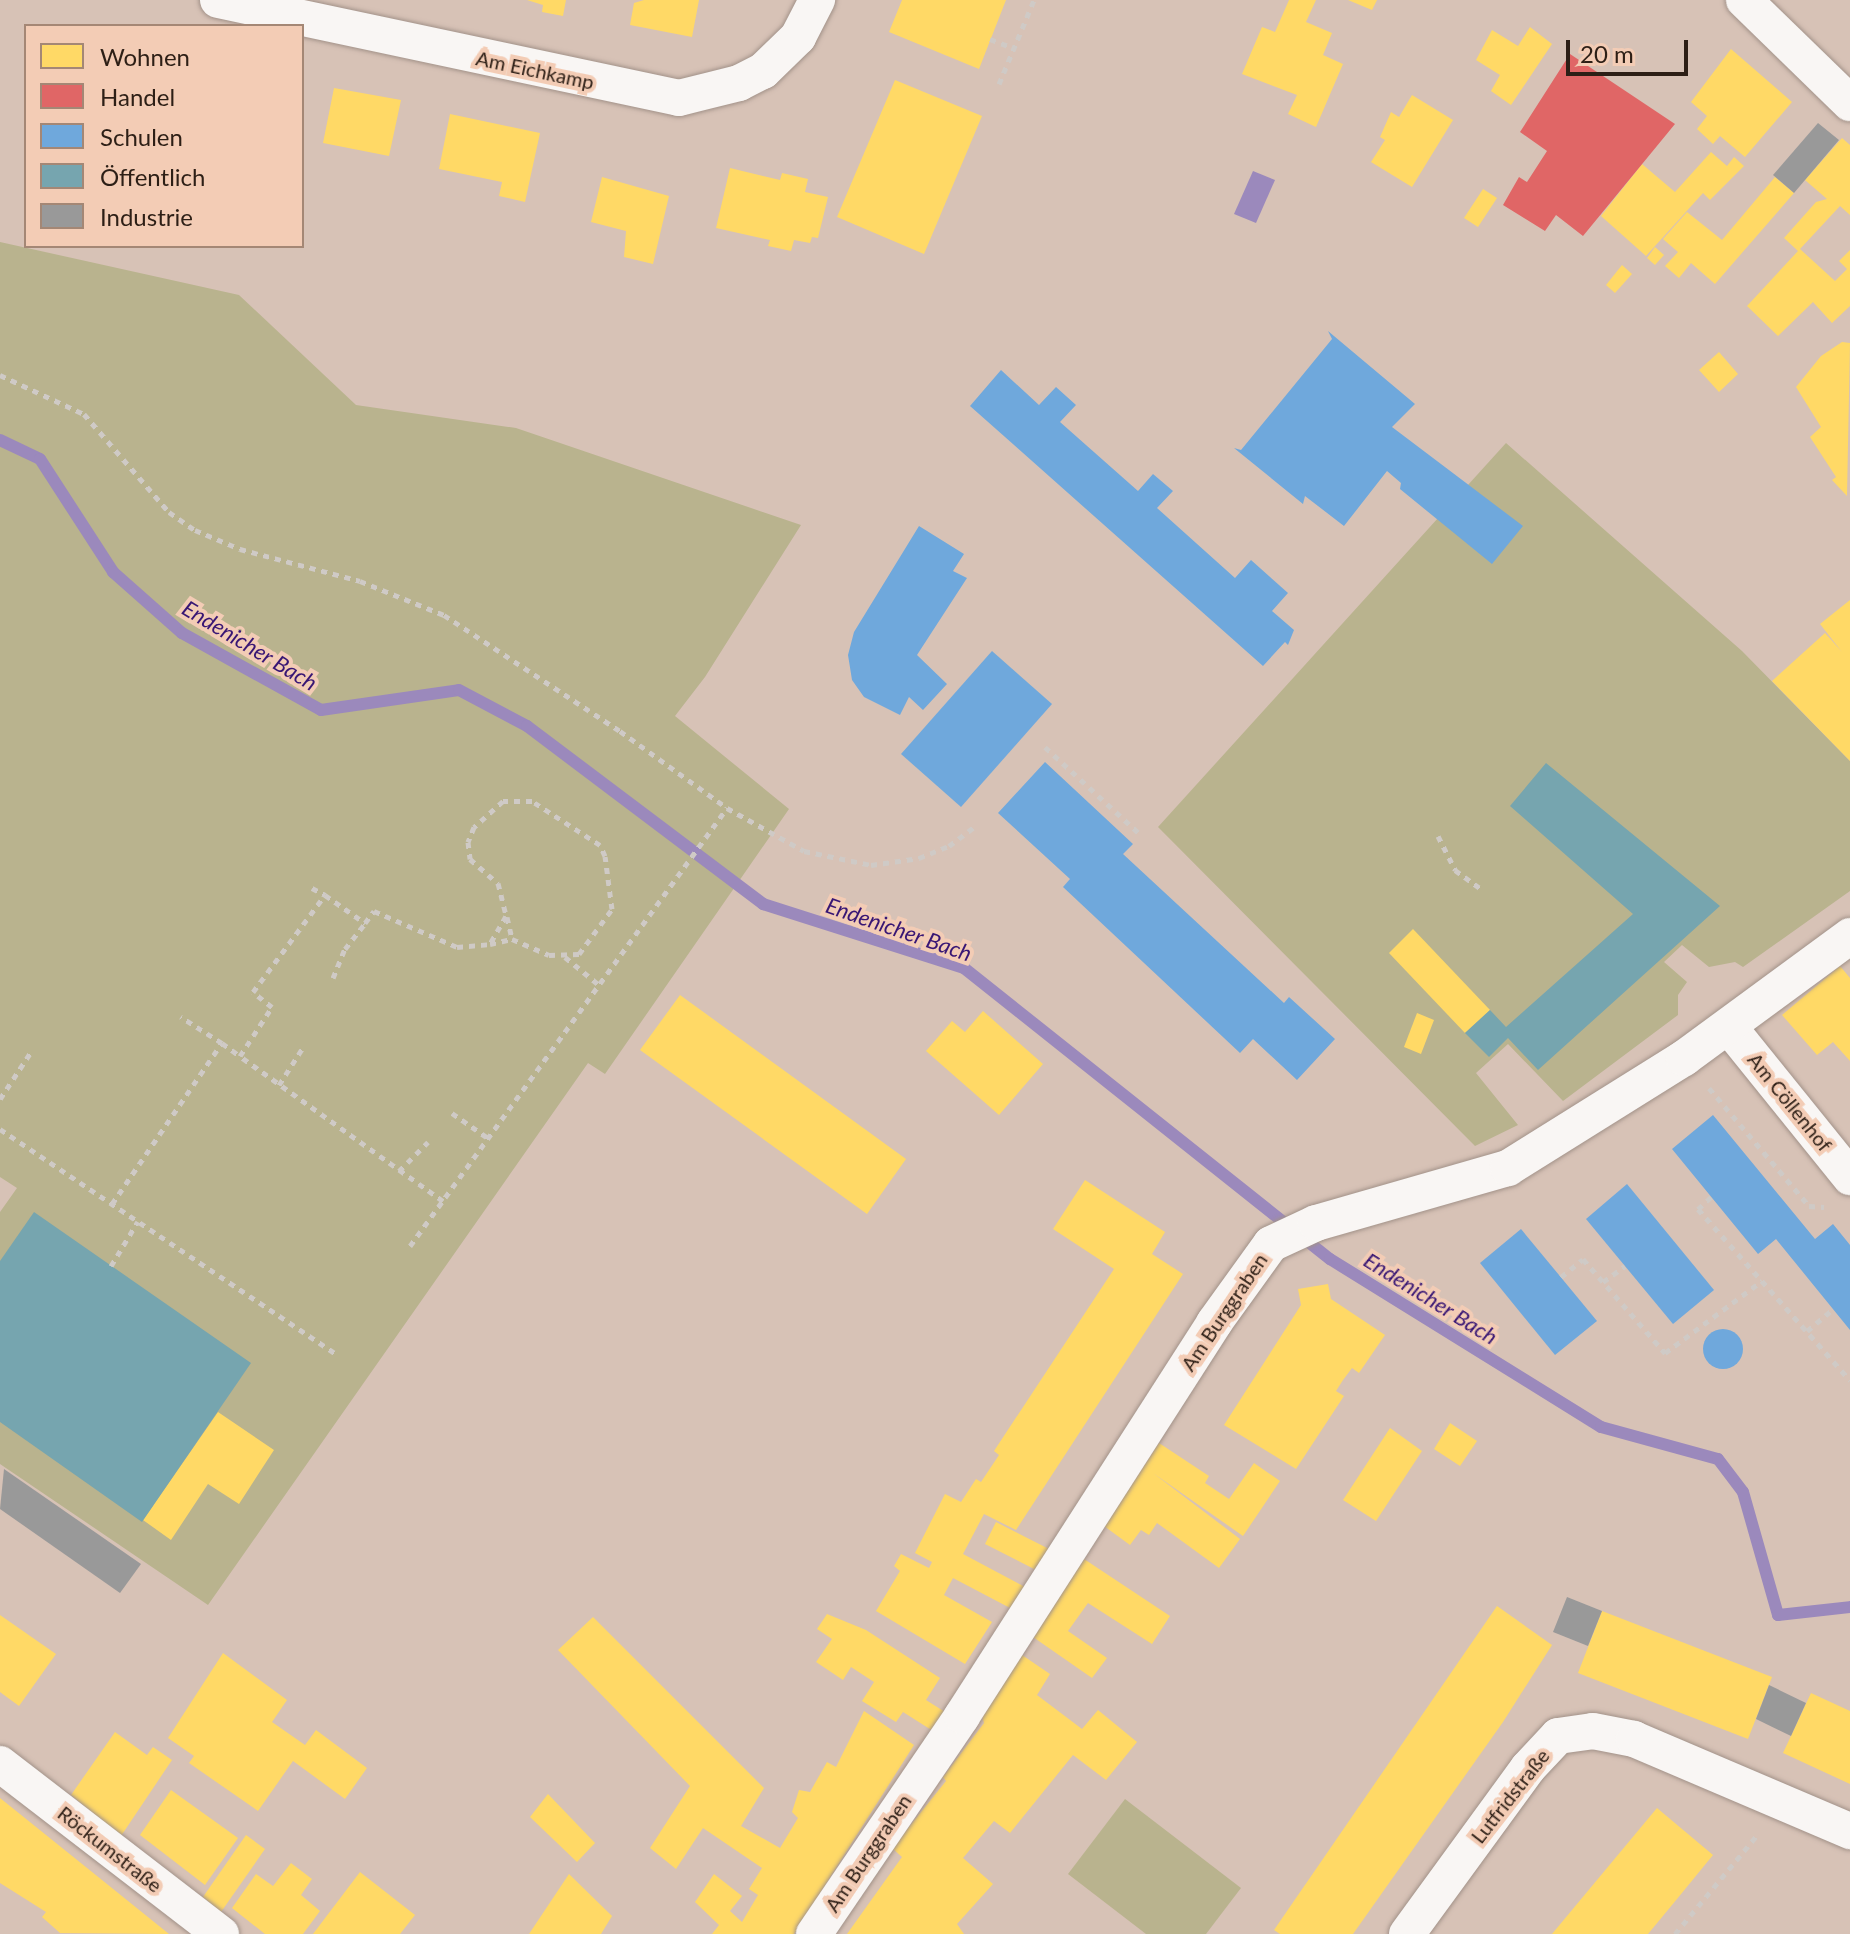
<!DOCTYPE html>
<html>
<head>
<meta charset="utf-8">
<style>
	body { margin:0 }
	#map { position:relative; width:1850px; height:1934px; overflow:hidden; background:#d7c2b6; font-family:Lato,sans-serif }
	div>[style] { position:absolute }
	.green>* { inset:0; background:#b9b38e }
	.water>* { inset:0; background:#9b89bc }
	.homes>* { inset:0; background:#ffd966 }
	.shops>* { inset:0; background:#e06666 }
	.schools>* { inset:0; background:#6fa8dc }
	.round { border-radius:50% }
	.public>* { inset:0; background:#76a5af }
	.industry>* { inset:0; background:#999 }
	.stream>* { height:12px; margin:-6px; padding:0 6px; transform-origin:6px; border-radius:6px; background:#9b89bc }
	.path>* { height:5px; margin-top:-2.5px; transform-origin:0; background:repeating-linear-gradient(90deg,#cfcac6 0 6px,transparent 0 12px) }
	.roads { filter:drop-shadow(0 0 2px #a29289) drop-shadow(0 0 2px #a29289) }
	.minor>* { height:36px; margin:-18px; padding:0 18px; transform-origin:18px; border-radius:18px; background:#f9f6f4 }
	span { translate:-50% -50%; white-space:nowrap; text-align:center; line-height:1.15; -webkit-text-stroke:8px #f3ccb5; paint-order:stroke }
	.street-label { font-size:20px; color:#2d1f16 }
	.water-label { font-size:22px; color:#381674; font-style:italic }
	.legend { position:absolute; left:24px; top:24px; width:280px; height:224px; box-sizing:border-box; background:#f3ccb5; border:2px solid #a48775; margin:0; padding:10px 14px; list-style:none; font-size:24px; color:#2d1f16 }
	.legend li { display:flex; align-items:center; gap:16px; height:40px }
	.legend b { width:40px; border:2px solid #a48775 }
	.scale { position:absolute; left:1566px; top:40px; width:122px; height:36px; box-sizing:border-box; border:4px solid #2d1f16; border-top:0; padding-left:10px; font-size:24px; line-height:28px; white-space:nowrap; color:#2d1f16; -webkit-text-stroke:6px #f3ccb5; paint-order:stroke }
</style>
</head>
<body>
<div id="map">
	<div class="green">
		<i style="clip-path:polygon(0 242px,239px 295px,356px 405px,516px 428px,801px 525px,705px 677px,675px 716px,789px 809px,605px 1074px,588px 1063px,208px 1605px,0 1464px,0 1212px,17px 1188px,0 1177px)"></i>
		<i style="clip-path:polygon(1506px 443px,1742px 651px,1850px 761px,1850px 891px,1743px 967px,1735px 962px,1709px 967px,1682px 945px,1664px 962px,1687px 982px,1678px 995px,1678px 1015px,1563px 1101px,1508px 1044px,1476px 1073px,1518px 1125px,1475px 1146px,1158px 827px)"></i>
		<i style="clip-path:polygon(1125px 1799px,1241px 1888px,1206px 1934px,1146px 1934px,1068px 1874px)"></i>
	</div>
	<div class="water">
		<i style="clip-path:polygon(1253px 171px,1275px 180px,1256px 223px,1234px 214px)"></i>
	</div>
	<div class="homes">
		<i style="clip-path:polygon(527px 0,566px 0,563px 16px,542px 12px,543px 5px)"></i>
		<i style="clip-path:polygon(644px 0,699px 0,692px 37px,630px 25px,634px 3px)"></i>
		<i style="clip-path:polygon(902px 0,1006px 0,979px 69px,889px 32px)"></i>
		<i style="clip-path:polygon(1289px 0,1316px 0,1306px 22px,1332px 33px,1323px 55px,1343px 64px,1316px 127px,1288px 114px,1297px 95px,1242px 74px,1262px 27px,1275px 32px)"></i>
		<i style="clip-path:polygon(1348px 0,1377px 0,1372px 10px)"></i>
		<i style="clip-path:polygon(1530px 27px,1552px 44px,1511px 105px,1491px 91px,1500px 75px,1476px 60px,1492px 30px,1518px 46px)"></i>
		<i style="clip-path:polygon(1731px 49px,1792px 102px,1745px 157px,1720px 136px,1713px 144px,1697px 129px,1707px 116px,1691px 102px)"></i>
		<i style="clip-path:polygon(895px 80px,982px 116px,924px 254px,837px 217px)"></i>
		<i style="clip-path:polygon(334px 88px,401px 100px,389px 156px,323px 143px)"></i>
		<i style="clip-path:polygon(1412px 95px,1453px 120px,1412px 187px,1371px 162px,1385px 140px,1380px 137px,1391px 112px,1399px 117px)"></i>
		<i style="clip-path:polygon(450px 114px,540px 133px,525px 202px,499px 196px,502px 182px,439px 169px)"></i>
		<i style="clip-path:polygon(1842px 138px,1850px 145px,1850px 215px,1840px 206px,1800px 249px,1835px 281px,1847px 269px,1839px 261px,1850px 250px,1850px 306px,1832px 323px,1813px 302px,1778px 336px,1747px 306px,1798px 251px,1784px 238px,1816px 202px,1827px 199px,1805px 180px)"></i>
		<i style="clip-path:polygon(1711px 152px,1727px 166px,1734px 157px,1744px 166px,1710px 200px,1703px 193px,1646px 256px,1601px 216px,1642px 164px,1675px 192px)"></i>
		<i style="clip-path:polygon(730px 168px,780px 180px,782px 173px,808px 179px,805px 192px,828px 197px,818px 238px,812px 237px,810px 243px,794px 240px,791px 251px,768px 246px,770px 240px,716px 228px)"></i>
		<i style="clip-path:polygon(602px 177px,669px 196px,653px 264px,624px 257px,626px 231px,591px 222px)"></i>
		<i style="clip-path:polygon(1775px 177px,1794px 193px,1715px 284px,1691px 263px,1679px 278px,1665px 266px,1678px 252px,1663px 239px,1687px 212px,1722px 240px)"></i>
		<i style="clip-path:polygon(1483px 189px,1497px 198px,1478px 227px,1464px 218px)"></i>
		<i style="clip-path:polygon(1655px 247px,1664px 255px,1655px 265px,1647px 258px)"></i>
		<i style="clip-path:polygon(1622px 265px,1632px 274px,1615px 293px,1606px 285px)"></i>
		<i style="clip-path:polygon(1842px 342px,1850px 343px,1847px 496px,1832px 480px,1836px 477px,1810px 437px,1821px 427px,1796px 387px,1821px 356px)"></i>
		<i style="clip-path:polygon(1719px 352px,1738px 374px,1719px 392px,1699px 370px)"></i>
		<i style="clip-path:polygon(1850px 600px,1850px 761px,1772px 681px,1825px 633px,1842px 652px,1820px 624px)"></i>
		<i style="clip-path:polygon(1413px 929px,1490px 1010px,1465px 1033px,1389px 953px)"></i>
		<i style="clip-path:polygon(1840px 966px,1850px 978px,1850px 1061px,1833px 1042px,1817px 1055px,1782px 1015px)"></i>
		<i style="clip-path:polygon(680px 995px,906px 1159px,867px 1214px,640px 1050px)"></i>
		<i style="clip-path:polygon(983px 1011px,1043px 1064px,999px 1115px,926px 1051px,952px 1021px,965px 1032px)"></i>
		<i style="clip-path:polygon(1417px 1013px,1434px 1020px,1421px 1054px,1404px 1047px)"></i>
		<i style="clip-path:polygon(1085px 1180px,1165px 1232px,1152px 1254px,1183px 1274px,1016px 1530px,984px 1514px,963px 1554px,1025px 1587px,1012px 1609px,953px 1578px,944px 1595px,992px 1622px,965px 1664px,876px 1611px,900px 1571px,894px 1566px,901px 1554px,929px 1568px,932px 1562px,915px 1553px,945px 1494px,961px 1502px,976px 1479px,981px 1482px,999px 1455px,994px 1451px,1114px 1269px,1053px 1229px)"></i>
		<i style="clip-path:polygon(1328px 1284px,1331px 1299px,1385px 1335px,1359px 1373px,1352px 1368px,1343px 1380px,1336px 1391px,1344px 1396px,1296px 1469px,1224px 1425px,1301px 1305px,1298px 1289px)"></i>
		<i style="clip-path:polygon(218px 1412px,274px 1450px,239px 1504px,208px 1484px,171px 1540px,143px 1520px)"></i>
		<i style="clip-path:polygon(1450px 1423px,1477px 1441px,1460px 1466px,1434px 1449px)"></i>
		<i style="clip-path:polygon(1390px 1428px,1422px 1451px,1376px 1521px,1343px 1500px)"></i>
		<i style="clip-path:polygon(1159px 1443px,1209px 1476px,1205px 1483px,1229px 1499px,1254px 1463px,1280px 1481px,1243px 1536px,1153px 1473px,1240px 1539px,1219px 1568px,1157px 1523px,1149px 1535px,1141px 1530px,1130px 1545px,1104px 1526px)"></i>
		<i style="clip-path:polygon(996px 1522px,1049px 1549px,1036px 1570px,985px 1544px)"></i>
		<i style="clip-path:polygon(1084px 1559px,1170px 1616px,1152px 1644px,1088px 1603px,1068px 1631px,1107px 1658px,1092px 1678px,1033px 1637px)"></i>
		<i style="clip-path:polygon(1497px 1606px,1552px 1645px,1503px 1722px,1353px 1934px,1280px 1934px,1274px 1930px)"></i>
		<i style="clip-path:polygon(1602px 1611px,1772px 1677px,1748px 1739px,1578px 1673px)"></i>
		<i style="clip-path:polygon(827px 1614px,866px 1630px,940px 1678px,926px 1700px,945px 1712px,933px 1731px,903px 1712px,896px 1722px,862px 1701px,874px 1682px,851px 1667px,843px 1680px,816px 1662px,832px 1639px,817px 1629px)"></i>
		<i style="clip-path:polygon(0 1615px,56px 1654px,19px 1706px,0 1692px)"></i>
		<i style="clip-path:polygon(593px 1617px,764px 1788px,741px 1826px,780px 1848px,798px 1818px,792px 1812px,799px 1790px,810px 1792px,827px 1762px,836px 1767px,864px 1711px,914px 1745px,794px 1934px,712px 1934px,719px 1925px,695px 1902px,714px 1874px,742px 1896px,730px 1911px,742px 1922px,758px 1895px,749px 1889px,762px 1868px,703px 1828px,676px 1869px,650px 1848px,690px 1786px,558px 1650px)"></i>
		<i style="clip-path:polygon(223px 1653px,287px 1700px,272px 1722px,305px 1745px,316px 1730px,367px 1768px,345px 1799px,293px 1761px,258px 1811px,189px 1763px,194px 1756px,168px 1738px)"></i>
		<i style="clip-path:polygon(1022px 1655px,1050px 1674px,1037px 1695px,1082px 1729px,1098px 1710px,1137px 1742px,1106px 1780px,1073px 1755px,1010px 1833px,994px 1821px,963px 1858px,993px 1884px,957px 1924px,964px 1934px,847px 1934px,902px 1857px,892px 1848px,946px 1781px,943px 1777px,984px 1723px,981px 1713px)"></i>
		<i style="clip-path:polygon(1811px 1693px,1850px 1711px,1850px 1784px,1783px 1753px)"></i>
		<i style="clip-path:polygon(115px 1732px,147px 1755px,153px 1747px,172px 1760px,121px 1836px,71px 1795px)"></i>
		<i style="clip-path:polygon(171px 1790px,238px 1838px,205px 1885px,140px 1835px)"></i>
		<i style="clip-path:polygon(548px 1794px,595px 1843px,577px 1862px,530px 1817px)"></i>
		<i style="clip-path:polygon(0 1798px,102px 1880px,169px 1934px,60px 1933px,42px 1917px,46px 1912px,0 1883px)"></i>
		<i style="clip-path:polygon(1657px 1808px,1713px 1855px,1677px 1899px,1648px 1934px,1552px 1934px)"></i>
		<i style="clip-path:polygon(246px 1835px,265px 1849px,221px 1912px,203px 1897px)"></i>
		<i style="clip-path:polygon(291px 1863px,312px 1879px,301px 1895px,320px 1911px,303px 1934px,265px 1934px,232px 1908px,256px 1874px,273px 1886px)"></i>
		<i style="clip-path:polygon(360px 1872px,415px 1915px,400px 1934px,313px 1934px)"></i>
		<i style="clip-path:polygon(569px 1874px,612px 1916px,601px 1934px,529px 1934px)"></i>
	</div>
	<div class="shops">
		<i style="clip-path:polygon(1570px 54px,1675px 124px,1583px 236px,1556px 215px,1545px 231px,1503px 205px,1519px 177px,1527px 182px,1547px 151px,1520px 132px)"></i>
	</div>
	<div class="schools">
		<i style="clip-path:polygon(1328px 331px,1415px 404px,1392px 427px,1523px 526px,1492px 564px,1400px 489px,1401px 483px,1387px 471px,1344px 526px,1305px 496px,1303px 504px,1234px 448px,1241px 450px,1332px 339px)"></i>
		<i style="clip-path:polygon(1001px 370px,1039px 405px,1056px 387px,1076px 405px,1060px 422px,1138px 491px,1153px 474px,1173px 491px,1157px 508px,1235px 578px,1251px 560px,1288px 593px,1272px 611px,1294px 630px,1288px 645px,1285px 642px,1263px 666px,970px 406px)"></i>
		<i style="clip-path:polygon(919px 526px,964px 554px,953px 571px,967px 578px,917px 655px,947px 684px,923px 710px,909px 697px,900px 715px,864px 697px,852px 680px,848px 655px,854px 632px)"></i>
		<i style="clip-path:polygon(992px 651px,1052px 704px,961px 807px,901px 754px)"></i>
		<i style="clip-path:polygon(1045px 762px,1133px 844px,1123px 854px,1284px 1003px,1289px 997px,1335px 1039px,1297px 1080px,1253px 1039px,1240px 1053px,1063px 887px,1070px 879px,998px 813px)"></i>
		<i style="clip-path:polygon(1713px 1115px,1815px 1239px,1833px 1224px,1850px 1245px,1850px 1330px,1776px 1239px,1758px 1254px,1672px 1149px)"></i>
		<i style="clip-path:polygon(1627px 1184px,1714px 1290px,1673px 1324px,1586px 1219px)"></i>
		<i style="clip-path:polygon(1521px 1229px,1597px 1321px,1555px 1355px,1480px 1263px)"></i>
		<i class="round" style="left:1703px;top:1329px;width:40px;height:40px"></i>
	</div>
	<div class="public">
		<i style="clip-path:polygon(1546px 763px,1720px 906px,1538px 1070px,1508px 1038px,1489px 1057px,1465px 1033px,1490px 1010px,1506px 1027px,1633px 914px,1510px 806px)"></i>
		<i style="clip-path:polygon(34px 1212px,251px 1363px,142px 1522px,0 1422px,0 1261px)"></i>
	</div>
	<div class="industry">
		<i style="clip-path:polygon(1818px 123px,1839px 140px,1794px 193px,1773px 175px)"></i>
		<i style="clip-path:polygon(4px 1469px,141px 1564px,120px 1593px,0 1509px)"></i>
		<i style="clip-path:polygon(1567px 1597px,1602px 1611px,1588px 1646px,1553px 1632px)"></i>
		<i style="clip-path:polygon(1769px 1685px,1806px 1703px,1791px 1736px,1756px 1719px)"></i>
	</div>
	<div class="stream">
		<i style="left:0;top:440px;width:44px;rotate:25.4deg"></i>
		<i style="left:40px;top:459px;width:135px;rotate:57.1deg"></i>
		<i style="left:113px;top:572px;width:92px;rotate:41.5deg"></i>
		<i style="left:182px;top:633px;width:159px;rotate:29deg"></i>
		<i style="left:321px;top:710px;width:139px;rotate:-8.2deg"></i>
		<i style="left:459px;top:690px;width:77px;rotate:27.9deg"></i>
		<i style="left:527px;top:726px;width:296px;rotate:37deg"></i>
		<i style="left:763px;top:904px;width:211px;rotate:17.7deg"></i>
		<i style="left:964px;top:968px;width:468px;rotate:38.5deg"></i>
		<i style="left:1330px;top:1259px;width:319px;rotate:31.8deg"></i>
		<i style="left:1601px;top:1427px;width:121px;rotate:15.3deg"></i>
		<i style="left:1718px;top:1459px;width:41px;rotate:52.9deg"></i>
		<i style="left:1743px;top:1492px;width:128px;rotate:74.1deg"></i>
		<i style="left:1778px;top:1615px;width:72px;rotate:-6.3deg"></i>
	</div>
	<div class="path">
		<i style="left:990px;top:39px;width:26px;rotate:21deg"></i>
		<i style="left:999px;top:84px;width:91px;rotate:-67.4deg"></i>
		<i style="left:0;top:375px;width:93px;rotate:24.9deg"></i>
		<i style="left:84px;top:414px;width:130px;rotate:49.1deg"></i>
		<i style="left:169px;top:512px;width:32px;rotate:35deg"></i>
		<i style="left:195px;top:530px;width:49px;rotate:22.9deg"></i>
		<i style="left:240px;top:549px;width:124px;rotate:14.9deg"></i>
		<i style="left:360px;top:581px;width:91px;rotate:22deg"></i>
		<i style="left:444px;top:615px;width:211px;rotate:33.4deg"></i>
		<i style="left:620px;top:731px;width:132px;rotate:35.7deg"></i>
		<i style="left:727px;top:808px;width:88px;rotate:29.2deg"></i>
		<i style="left:804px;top:851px;width:68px;rotate:11.8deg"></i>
		<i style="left:871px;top:865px;width:49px;rotate:-8.3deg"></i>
		<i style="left:919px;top:858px;width:32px;rotate:-22deg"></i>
		<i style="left:949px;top:846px;width:31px;rotate:-37deg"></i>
		<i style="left:1045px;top:747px;width:127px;rotate:42.5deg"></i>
		<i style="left:1438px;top:836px;width:38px;rotate:63deg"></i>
		<i style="left:1455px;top:870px;width:34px;rotate:36deg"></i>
		<i style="left:312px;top:888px;width:15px;rotate:28deg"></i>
		<i style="left:507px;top:917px;width:23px;rotate:77deg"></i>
		<i style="left:565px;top:957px;width:43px;rotate:39.3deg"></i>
		<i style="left:333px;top:978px;width:31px;rotate:-68deg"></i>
		<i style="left:345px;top:949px;width:33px;rotate:-52deg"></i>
		<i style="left:222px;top:1043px;width:22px;rotate:36deg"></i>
		<i style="left:279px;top:1085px;width:43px;rotate:-57.4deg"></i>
		<i style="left:1709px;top:1088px;width:155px;rotate:49.7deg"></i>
		<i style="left:1809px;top:1206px;width:15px;rotate:4deg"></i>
		<i style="left:0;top:1099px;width:56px;rotate:-56.6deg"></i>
		<i style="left:452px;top:1113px;width:44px;rotate:34.8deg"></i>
		<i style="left:0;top:1129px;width:407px;rotate:33.8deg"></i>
		<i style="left:399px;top:1171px;width:41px;rotate:-45deg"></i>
		<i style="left:1711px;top:1197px;width:18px;rotate:137deg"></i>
		<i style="left:1698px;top:1209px;width:229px;rotate:48.4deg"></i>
		<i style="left:443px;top:1201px;width:249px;rotate:-144.5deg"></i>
		<i style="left:240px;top:1056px;width:59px;rotate:-56.9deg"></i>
		<i style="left:272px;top:1007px;width:24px;rotate:-142deg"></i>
		<i style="left:253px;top:992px;width:121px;rotate:-53.4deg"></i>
		<i style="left:325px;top:895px;width:49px;rotate:35deg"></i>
		<i style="left:365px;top:923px;width:15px;rotate:-53deg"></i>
		<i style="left:374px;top:911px;width:90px;rotate:23.4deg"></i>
		<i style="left:457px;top:947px;width:33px;rotate:-5deg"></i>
		<i style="left:490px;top:944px;width:23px;rotate:-13deg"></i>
		<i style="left:512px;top:939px;width:40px;rotate:23.4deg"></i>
		<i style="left:549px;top:955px;width:30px;rotate:-2deg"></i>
		<i style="left:579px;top:954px;width:56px;rotate:-53.7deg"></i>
		<i style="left:612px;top:909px;width:53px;rotate:-97.5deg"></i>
		<i style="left:605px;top:856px;width:12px;rotate:-114deg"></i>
		<i style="left:600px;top:845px;width:81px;rotate:-147.1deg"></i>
		<i style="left:532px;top:801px;width:29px;rotate:180deg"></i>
		<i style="left:503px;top:801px;width:39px;rotate:138deg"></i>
		<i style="left:474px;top:827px;width:16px;rotate:112deg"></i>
		<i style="left:468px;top:842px;width:17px;rotate:83deg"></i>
		<i style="left:470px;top:859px;width:37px;rotate:41deg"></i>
		<i style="left:498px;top:883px;width:34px;rotate:76deg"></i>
		<i style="left:506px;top:916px;width:32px;rotate:120deg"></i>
		<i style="left:112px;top:1204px;width:195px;rotate:-55.7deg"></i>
		<i style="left:222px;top:1043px;width:49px;rotate:-147.6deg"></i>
		<i style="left:410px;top:1246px;width:541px;rotate:-54.11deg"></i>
		<i style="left:111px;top:1266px;width:52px;rotate:-59deg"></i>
		<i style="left:1561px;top:1277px;width:28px;rotate:-39deg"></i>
		<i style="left:1583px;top:1259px;width:125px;rotate:48.9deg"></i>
		<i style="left:1665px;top:1353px;width:121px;rotate:-36.6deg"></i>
		<i style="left:1603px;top:1282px;width:27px;rotate:-36deg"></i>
		<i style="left:1807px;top:1331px;width:34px;rotate:-40deg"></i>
		<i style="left:1675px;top:1934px;width:130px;rotate:-50.3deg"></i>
	</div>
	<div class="roads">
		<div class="minor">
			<i style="left:218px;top:0;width:471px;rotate:12deg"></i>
			<i style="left:679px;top:98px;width:62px;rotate:-14deg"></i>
			<i style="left:739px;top:83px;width:27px;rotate:-27deg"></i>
			<i style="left:763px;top:71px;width:49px;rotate:-44.2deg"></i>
			<i style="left:798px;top:37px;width:42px;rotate:-62.8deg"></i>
			<i style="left:1744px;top:0;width:148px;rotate:44.2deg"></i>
			<i style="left:1729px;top:1027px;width:193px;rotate:51.1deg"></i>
			<i style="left:0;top:1764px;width:279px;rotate:37.6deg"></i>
			<i style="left:814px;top:1934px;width:263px;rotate:-55.8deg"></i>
			<i style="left:962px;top:1716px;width:467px;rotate:-57.3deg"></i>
			<i style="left:1214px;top:1323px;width:97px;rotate:-54.2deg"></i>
			<i style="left:1271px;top:1244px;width:50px;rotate:-25deg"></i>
			<i style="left:1316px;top:1223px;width:200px;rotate:-16deg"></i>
			<i style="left:1508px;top:1168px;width:208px;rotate:-32deg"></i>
			<i style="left:1684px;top:1058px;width:206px;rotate:-36.3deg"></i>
			<i style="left:1407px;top:1934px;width:205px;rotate:-53.9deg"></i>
			<i style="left:1528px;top:1768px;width:44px;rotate:-46.8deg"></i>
			<i style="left:1558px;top:1736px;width:35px;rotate:-8deg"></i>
			<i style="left:1593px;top:1731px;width:42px;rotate:11deg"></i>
			<i style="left:1634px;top:1739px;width:235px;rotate:23.1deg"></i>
		</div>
	</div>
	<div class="street-label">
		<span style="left:535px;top:70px;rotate:12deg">Am Eichkamp</span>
		<span style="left:1790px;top:1102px;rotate:51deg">Am Cöllenhof</span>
		<span style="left:1224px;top:1312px;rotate:-56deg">Am Burggraben</span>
		<span style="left:1510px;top:1796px;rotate:-52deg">Lutfridstraße</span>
		<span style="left:110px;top:1849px;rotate:38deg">Röckumstraße</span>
		<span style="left:868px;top:1853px;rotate:-56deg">Am Burggraben</span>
	</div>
	<div class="water-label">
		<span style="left:250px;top:645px;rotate:31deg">Endenicher Bach</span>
		<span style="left:899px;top:929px;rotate:19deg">Endenicher Bach</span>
		<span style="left:1431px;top:1298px;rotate:32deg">Endenicher Bach</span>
	</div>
	<ul class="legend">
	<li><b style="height:22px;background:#ffd966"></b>Wohnen</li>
	<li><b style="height:22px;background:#e06666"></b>Handel</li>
	<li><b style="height:22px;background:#6fa8dc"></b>Schulen</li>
	<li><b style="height:22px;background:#76a5af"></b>Öffentlich</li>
	<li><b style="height:22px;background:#999"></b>Industrie</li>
	</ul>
	<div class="scale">20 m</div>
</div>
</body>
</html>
